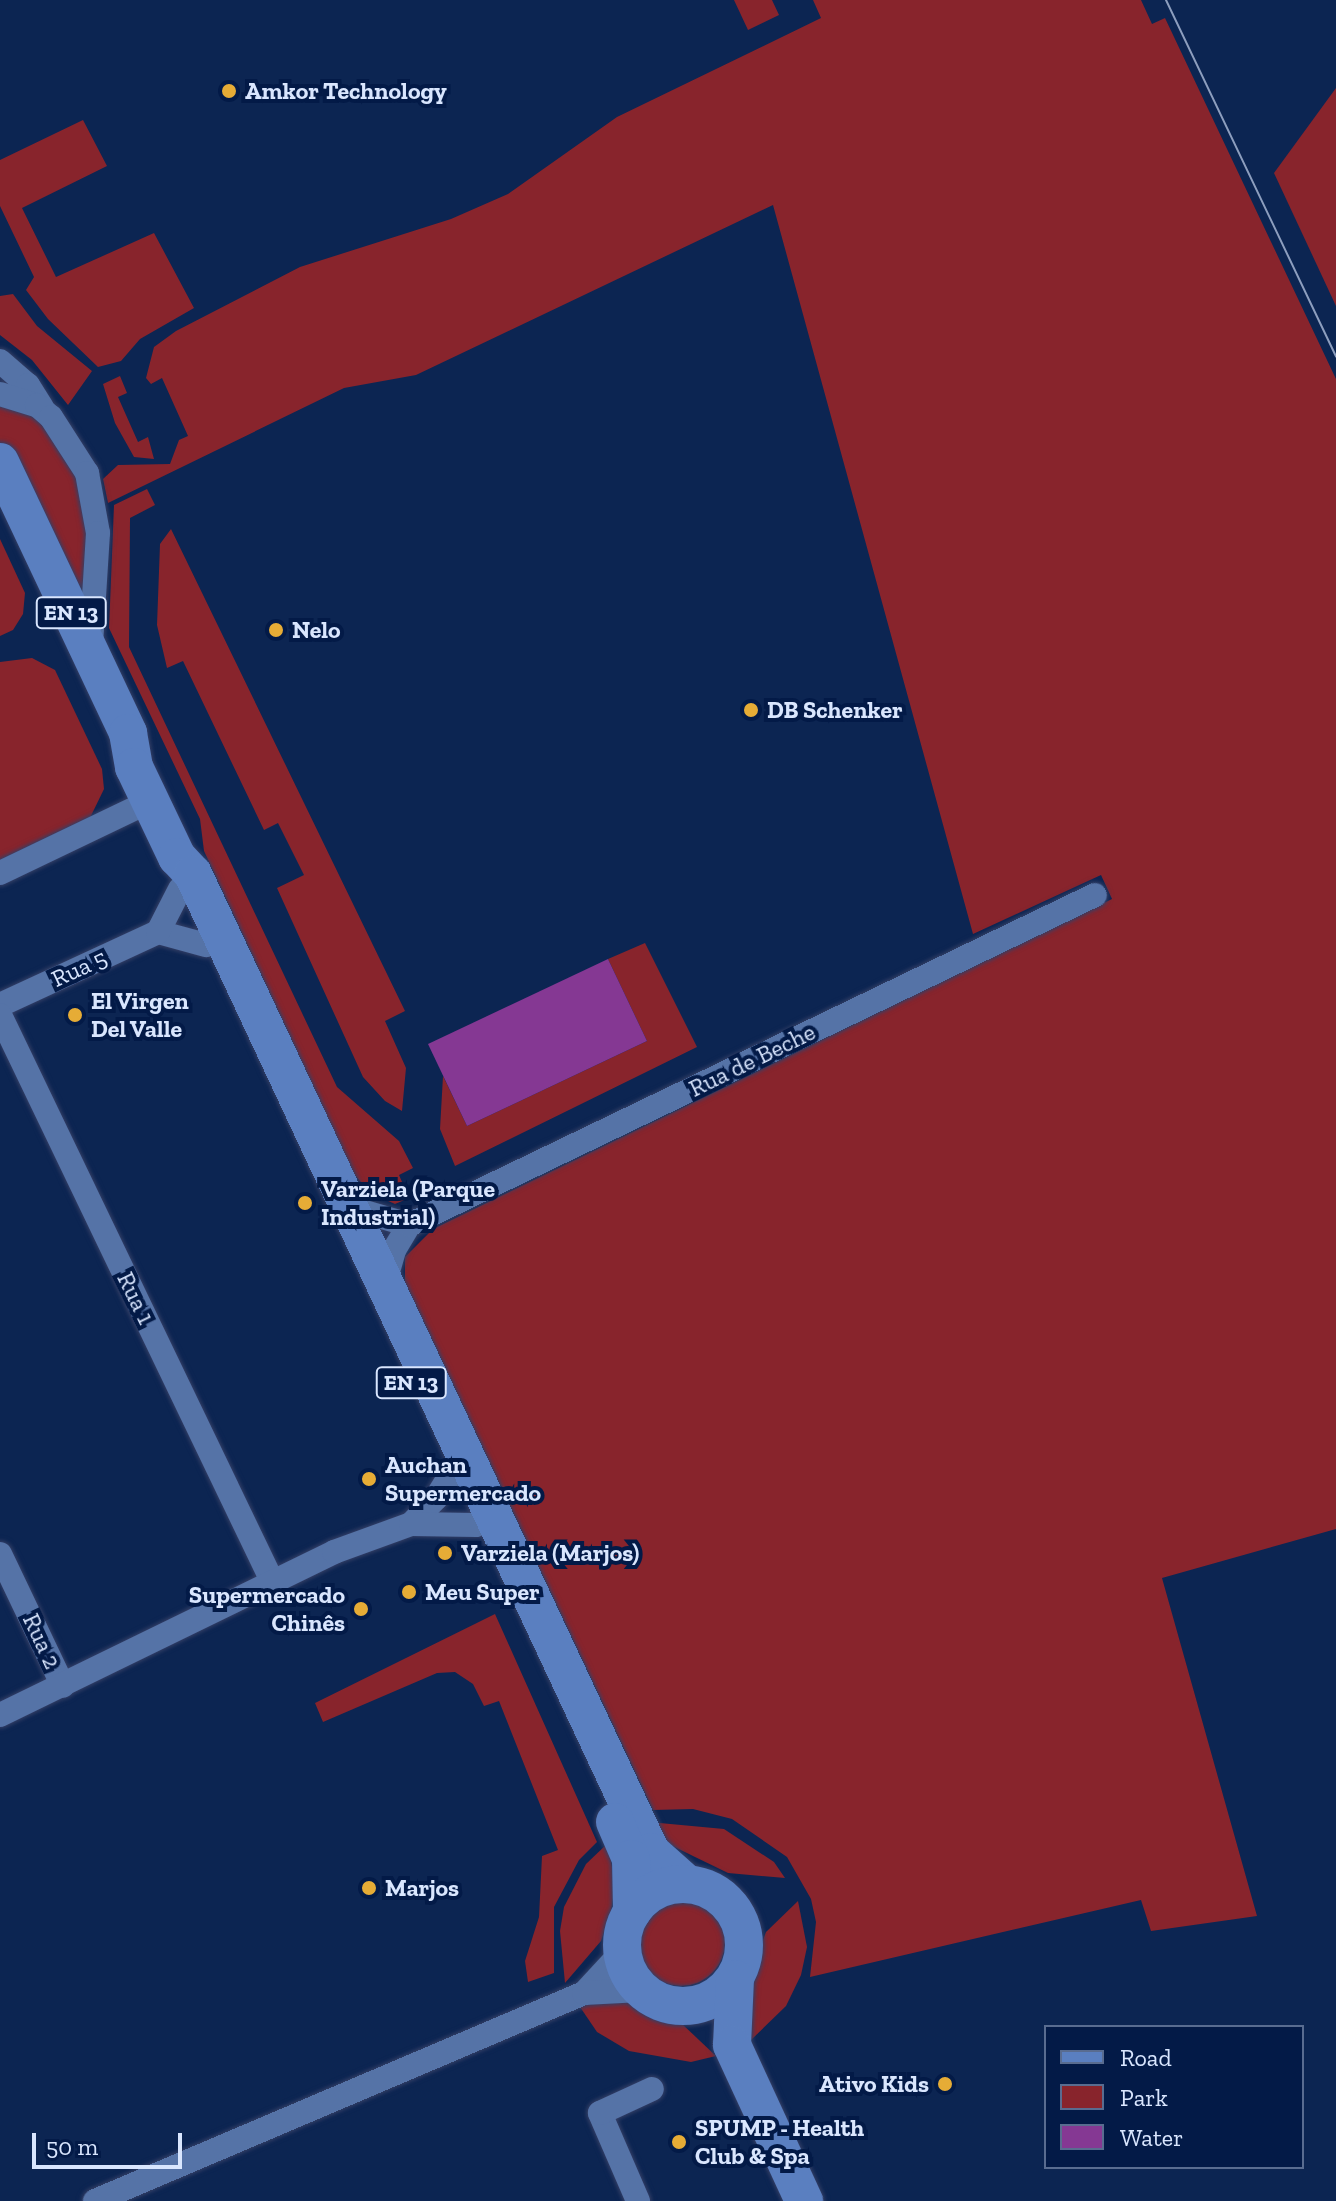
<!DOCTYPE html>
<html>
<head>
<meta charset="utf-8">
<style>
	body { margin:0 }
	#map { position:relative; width:1336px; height:2201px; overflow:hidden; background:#0c2552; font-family:"Zilla Slab",serif }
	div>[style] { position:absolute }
	.green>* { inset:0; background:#88242c }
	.round { border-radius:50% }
	.water>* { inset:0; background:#853893 }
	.roads { filter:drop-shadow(0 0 2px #343f66) drop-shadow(0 0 2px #343f66) }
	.minor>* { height:24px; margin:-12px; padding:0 12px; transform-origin:12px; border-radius:12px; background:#5573a7 }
	.primary>* { height:38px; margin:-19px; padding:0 19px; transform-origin:19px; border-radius:19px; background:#5a7fc0 }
	.primary>.ring { margin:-19px; padding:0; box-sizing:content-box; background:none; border:38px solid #5a7fc0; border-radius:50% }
	.tram>* { height:2px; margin:-1px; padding:0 1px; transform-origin:1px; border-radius:1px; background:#8d9ebe }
	.dots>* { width:22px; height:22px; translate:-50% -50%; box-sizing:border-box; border:4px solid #031a47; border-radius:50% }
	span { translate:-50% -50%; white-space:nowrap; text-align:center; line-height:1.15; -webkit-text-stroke:8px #031a47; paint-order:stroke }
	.shield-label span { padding:2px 6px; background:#031a47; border:2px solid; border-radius:6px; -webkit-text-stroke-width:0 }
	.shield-label { font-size:22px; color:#d9e6fe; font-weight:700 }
	.poi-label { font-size:24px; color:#d9e6fe; font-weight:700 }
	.left { translate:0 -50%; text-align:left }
	.right { translate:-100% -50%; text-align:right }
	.street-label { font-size:24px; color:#d9e6fe }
	.legend { position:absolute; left:1044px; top:2025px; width:260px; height:144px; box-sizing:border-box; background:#031a47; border:2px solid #596c90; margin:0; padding:10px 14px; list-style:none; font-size:24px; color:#d9e6fe }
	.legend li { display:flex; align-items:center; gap:16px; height:40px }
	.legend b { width:40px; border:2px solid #596c90 }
	.scale { position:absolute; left:32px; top:2133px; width:150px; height:36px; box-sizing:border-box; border:4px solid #d9e6fe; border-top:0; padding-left:10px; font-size:24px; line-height:28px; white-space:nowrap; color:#d9e6fe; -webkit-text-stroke:6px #031a47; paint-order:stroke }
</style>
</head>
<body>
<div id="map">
	<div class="green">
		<i style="clip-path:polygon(734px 0,772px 0,779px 15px,748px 30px)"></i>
		<i style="clip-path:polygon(813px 0,1141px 0,1152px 24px,1165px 18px,1336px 379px,1336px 1529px,1162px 1578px,1257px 1916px,1151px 1931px,1141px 1900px,810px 1977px,816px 1922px,811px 1899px,787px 1857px,732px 1819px,693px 1809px,653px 1810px,405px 1282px,405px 1257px,433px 1229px,1112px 899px,1101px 875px,973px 934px,773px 205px,416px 375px,344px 388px,108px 503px,103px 479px,118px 465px,170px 464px,179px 440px,188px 436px,162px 378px,151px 384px,146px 378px,154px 347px,176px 331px,300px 267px,451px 219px,508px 194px,617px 117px,821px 18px)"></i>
		<i style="clip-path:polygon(1336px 88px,1336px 306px,1274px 173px)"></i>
		<i style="clip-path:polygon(83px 120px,107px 166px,22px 208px,56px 277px,154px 233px,194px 308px,140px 339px,121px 361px,98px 367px,48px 319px,26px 290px,34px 277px,0 206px,0 160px)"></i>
		<i style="clip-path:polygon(13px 294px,37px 326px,92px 371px,68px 405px,32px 360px,0 335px,0 296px)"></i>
		<i style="clip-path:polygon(120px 376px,127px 393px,118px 397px,138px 442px,148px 437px,154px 459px,134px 457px,115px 423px,103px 384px)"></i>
		<i style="clip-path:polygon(0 403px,41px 417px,72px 464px,90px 527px,81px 611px,0 449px)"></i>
		<i style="clip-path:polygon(147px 489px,155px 505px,130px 518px,129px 647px,337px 1087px,399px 1141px,413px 1168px,399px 1175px,409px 1198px,395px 1204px,370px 1193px,354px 1174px,204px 851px,200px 819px,109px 628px,114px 505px)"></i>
		<i style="clip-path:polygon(171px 529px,405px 1011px,385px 1021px,406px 1068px,402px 1111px,385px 1101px,363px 1077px,277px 888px,304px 875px,278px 823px,264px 830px,183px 661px,167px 668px,157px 625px,160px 544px)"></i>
		<i style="clip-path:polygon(0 539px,25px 593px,23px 614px,13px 630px,0 636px)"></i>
		<i style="clip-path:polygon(32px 658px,55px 670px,102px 769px,104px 789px,88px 822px,0 864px,0 662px)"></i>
		<i style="clip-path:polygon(645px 943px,697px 1047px,455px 1166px,440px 1129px,443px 1076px,467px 1126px,647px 1041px,608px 959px)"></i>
		<i style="clip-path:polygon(495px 1614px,597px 1842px,579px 1860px,554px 1907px,554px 1973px,528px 1982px,525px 1961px,539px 1917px,542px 1856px,558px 1850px,499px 1701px,484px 1706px,473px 1684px,455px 1672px,437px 1673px,323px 1722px,315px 1703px)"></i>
		<i style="clip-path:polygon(649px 1822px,724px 1829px,774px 1862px,785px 1878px,728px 1873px,656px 1838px)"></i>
		<i style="clip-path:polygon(608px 1843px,615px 1886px,611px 1911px,601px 1941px,565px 1983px,560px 1931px,564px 1907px,586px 1864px)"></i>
		<i class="round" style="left:637px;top:1898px;width:88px;height:88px"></i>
		<i style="clip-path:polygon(798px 1901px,807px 1947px,801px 1975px,786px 2006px,749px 2042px,751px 1972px,766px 1932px)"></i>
		<i style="clip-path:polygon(627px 2001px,681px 2023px,716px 2056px,691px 2062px,629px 2051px,597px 2032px,578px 2004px)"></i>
	</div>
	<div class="water">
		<i style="clip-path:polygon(608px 959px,647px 1041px,467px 1126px,428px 1044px)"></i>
	</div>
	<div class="roads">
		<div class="minor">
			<i style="left:0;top:361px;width:37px;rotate:41deg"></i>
			<i style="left:28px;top:385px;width:26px;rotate:58deg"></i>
			<i style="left:0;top:394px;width:39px;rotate:17deg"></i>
			<i style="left:37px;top:405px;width:18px;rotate:41deg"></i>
			<i style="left:51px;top:417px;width:67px;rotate:57.3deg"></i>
			<i style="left:87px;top:473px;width:61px;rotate:79.6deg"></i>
			<i style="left:98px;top:533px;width:112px;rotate:93.6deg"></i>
			<i style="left:0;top:873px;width:166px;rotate:-25.6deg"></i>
			<i style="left:158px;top:932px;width:50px;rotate:15.2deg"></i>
			<i style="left:0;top:1005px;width:174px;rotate:-24.8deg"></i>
			<i style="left:158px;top:932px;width:48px;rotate:-62.9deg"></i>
			<i style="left:0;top:1015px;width:628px;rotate:64.33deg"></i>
			<i style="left:351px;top:1208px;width:60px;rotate:16.3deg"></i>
			<i style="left:385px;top:1282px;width:33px;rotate:-74deg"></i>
			<i style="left:394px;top:1250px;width:29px;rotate:-59deg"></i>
			<i style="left:409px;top:1225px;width:761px;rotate:-25.69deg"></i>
			<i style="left:411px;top:1524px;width:36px;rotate:-46deg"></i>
			<i style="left:436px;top:1498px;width:32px;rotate:-58deg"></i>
			<i style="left:0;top:1554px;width:146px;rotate:64.5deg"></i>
			<i style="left:0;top:1715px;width:372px;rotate:-26deg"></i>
			<i style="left:334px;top:1552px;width:82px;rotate:-20deg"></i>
			<i style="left:411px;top:1524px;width:65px;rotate:0.9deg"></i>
			<i style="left:584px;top:1993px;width:56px;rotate:-47.2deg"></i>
			<i style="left:95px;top:2201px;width:531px;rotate:-23.04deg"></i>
			<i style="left:584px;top:1993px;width:57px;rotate:-3deg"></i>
			<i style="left:638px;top:2201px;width:96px;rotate:-113.4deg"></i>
			<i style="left:600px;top:2113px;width:57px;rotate:-24.8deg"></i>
		</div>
		<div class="primary">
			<i style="left:0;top:462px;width:300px;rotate:64.7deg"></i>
			<i style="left:128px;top:733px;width:35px;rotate:80deg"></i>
			<i style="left:134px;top:767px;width:100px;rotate:64.5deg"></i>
			<i style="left:177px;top:857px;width:23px;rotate:47deg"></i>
			<i style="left:193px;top:874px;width:1080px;rotate:64.91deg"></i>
			<i style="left:651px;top:1852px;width:48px;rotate:41.6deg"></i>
			<i style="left:615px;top:1822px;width:40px;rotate:66.6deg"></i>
			<i style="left:631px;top:1859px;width:53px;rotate:88.9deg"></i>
			<i class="ring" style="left:622px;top:1884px;width:84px;height:84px"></i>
			<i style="left:735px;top:1979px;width:66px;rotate:92.6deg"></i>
			<i style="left:732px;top:2045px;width:172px;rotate:65.2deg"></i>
		</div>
	</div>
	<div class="tram">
		<i style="left:1166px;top:0;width:395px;rotate:64.5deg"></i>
	</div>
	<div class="dots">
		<i style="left:229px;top:91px;background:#e6ac36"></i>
		<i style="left:276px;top:630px;background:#e6ac36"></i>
		<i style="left:751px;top:710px;background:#e6ac36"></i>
		<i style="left:75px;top:1015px;background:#e6ac36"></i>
		<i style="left:305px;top:1203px;background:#e6ac36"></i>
		<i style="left:369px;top:1479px;background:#e6ac36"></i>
		<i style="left:445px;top:1553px;background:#e6ac36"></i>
		<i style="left:409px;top:1592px;background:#e6ac36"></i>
		<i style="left:361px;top:1609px;background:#e6ac36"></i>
		<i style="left:369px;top:1888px;background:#e6ac36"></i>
		<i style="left:945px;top:2084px;background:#e6ac36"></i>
		<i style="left:679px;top:2142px;background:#e6ac36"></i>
	</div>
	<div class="shield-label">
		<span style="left:71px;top:613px">EN 13</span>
		<span style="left:411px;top:1383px">EN 13</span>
	</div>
	<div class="poi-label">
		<span class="left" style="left:245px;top:91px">Amkor Technology</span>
		<span class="left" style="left:292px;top:630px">Nelo</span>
		<span class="left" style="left:767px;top:710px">DB Schenker</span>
		<span class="left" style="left:91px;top:1015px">El Virgen<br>Del Valle</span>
		<span class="left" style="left:321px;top:1203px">Varziela (Parque<br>Industrial)</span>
		<span class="left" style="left:385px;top:1479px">Auchan<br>Supermercado</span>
		<span class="left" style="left:461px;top:1553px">Varziela (Marjos)</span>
		<span class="left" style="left:425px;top:1592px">Meu Super</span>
		<span class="right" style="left:345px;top:1609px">Supermercado<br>Chinês</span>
		<span class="left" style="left:385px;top:1888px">Marjos</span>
		<span class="right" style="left:929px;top:2084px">Ativo Kids</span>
		<span class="left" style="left:695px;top:2142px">SPUMP - Health<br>Club &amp; Spa</span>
	</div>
	<div class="street-label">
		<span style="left:79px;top:968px;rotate:-25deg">Rua 5</span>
		<span style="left:752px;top:1060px;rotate:-26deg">Rua de Beche</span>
		<span style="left:136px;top:1298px;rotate:64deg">Rua 1</span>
		<span style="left:42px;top:1641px;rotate:65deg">Rua 2</span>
	</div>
	<ul class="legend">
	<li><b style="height:10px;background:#5a7fc0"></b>Road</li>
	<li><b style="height:22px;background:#88242c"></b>Park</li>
	<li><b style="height:22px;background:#853893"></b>Water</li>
	</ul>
	<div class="scale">50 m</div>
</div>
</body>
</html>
